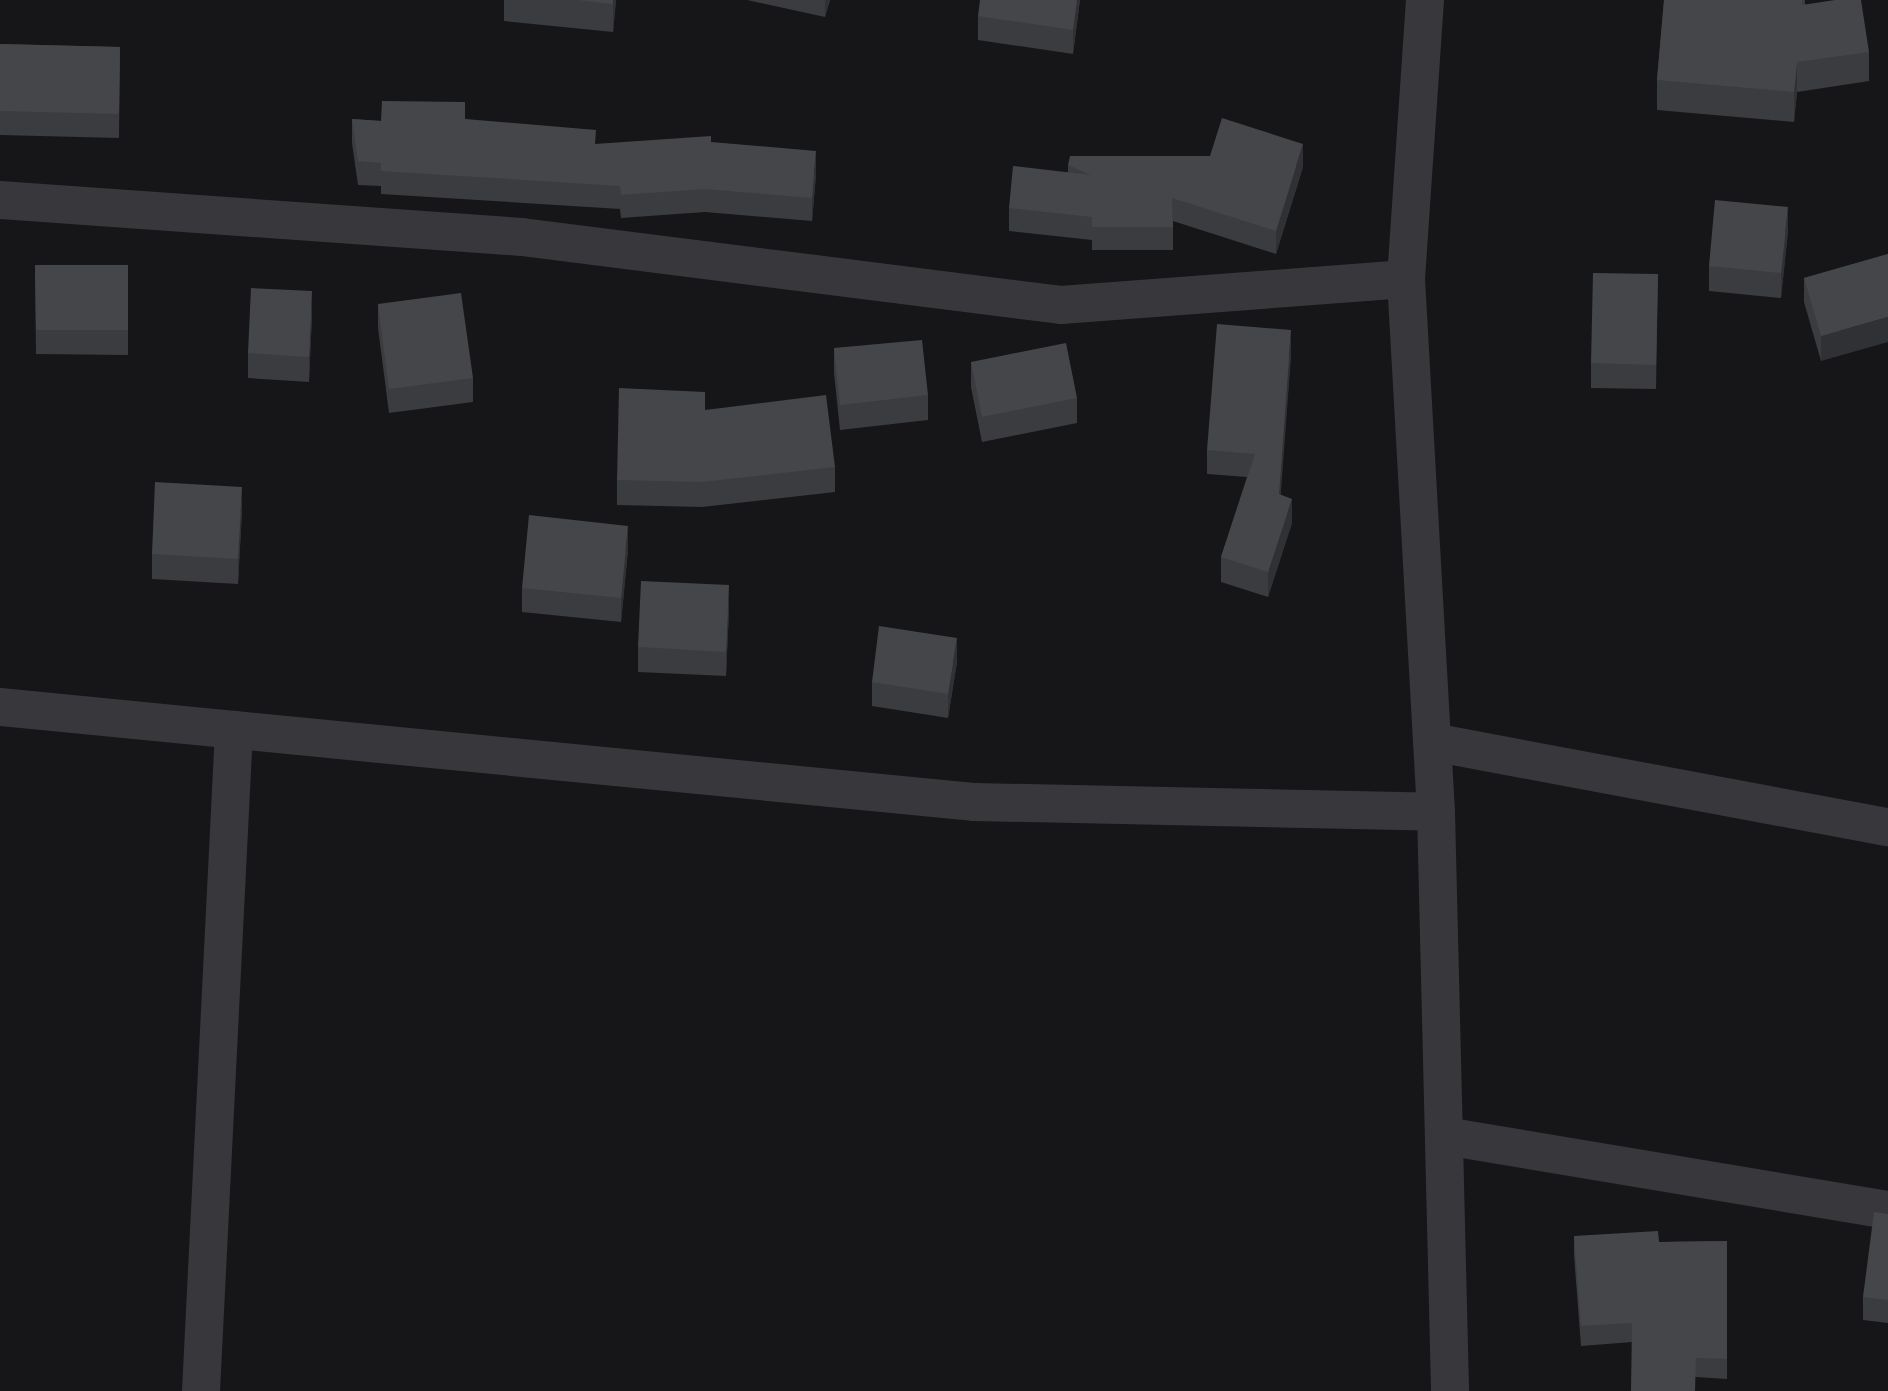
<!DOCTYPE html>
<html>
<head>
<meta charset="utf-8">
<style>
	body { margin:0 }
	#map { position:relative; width:1888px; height:1391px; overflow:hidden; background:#161618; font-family:"DM Sans",sans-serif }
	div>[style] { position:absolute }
	.street>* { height:38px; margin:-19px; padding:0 19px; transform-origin:19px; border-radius:19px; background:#38383c }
	.wall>* { inset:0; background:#3b3c40 }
	.shaded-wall>* { inset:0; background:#303134 }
	.building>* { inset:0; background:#45464a }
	span { translate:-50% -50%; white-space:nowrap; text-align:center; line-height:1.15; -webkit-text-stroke:6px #111113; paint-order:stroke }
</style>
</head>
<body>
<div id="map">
	<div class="street">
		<i style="left:1425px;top:0;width:280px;rotate:93.9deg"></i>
		<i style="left:1406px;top:279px;width:534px;rotate:86.78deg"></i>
		<i style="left:1436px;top:812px;width:579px;rotate:88.61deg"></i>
		<i style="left:0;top:200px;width:523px;rotate:4.05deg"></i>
		<i style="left:522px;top:237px;width:543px;rotate:7.19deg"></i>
		<i style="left:1061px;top:305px;width:346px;rotate:-4.3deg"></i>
		<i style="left:0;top:707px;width:980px;rotate:5.57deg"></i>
		<i style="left:975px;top:802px;width:461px;rotate:1.2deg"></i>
		<i style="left:1432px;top:742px;width:464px;rotate:10.6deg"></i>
		<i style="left:1445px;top:1136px;width:449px;rotate:9.5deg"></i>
		<i style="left:201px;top:1391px;width:662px;rotate:-87.14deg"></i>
	</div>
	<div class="wall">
		<i style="clip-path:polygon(504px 0,616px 0,613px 32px,504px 21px)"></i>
		<i style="clip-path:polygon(747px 0,830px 0,825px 17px)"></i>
		<i style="clip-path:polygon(1080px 0,1073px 54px,978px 40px,978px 16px)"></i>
		<i style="clip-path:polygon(1664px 0,1805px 0,1805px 4px,1869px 52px,1869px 81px,1797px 92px,1794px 122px,1657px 110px,1657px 80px)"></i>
		<i style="clip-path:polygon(0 44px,120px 47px,119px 138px,0 135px)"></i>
		<i style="clip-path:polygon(352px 119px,381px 121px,465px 119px,596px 144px,711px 142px,816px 175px,812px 221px,705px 212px,621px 218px,620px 209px,381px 194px,381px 186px,358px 185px,352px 143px)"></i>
		<i style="clip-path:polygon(1068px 165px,1303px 167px,1276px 254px,1173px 221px,1173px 250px,1092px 250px,1092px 240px,1009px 231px,1009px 208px,1068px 172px)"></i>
		<i style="clip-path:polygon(1788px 231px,1781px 298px,1709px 291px,1709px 266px)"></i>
		<i style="clip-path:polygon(1888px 254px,1821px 361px,1804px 302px,1804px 278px)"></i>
		<i style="clip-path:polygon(35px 265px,128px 265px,128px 355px,36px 354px)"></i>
		<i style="clip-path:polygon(1658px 274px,1656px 389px,1591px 388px,1591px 363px)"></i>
		<i style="clip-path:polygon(378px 304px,473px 378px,473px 402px,389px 413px,378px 328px)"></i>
		<i style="clip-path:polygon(312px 315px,309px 382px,248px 378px,248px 353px)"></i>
		<i style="clip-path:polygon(834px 348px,928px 395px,928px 420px,840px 430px,834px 373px)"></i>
		<i style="clip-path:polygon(1291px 355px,1280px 495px,1292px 523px,1268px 597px,1221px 582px,1221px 557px,1247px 477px,1207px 474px,1207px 450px)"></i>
		<i style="clip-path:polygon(971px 362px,1077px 398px,1077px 423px,982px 442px,971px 387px)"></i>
		<i style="clip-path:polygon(705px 410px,835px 467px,835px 492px,702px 507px,617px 505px,617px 480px)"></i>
		<i style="clip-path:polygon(242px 511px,238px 584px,152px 579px,152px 554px)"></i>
		<i style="clip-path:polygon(628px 550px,621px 622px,522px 612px,522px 588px)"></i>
		<i style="clip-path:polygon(729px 610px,726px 676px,638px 672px,638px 647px)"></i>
		<i style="clip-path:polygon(957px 662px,948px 718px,872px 706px,872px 682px)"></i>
		<i style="clip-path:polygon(1888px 1214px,1888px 1323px,1863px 1320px,1863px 1297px)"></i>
		<i style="clip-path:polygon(1574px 1236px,1659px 1242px,1727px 1241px,1727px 1379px,1696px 1377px,1632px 1342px,1581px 1346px,1574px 1255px)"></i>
	</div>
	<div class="shaded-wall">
		<i style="clip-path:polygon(613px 0,616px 0,613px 32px)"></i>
		<i style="clip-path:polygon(825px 0,830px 0,825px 17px)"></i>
		<i style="clip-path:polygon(1077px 0,1080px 0,1073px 54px,1073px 30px)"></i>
		<i style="clip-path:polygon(1797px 62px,1797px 92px,1794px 122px,1794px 92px)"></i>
		<i style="clip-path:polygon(1303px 144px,1303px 167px,1276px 254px,1276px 231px)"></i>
		<i style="clip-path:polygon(816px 151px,816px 175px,812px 221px,812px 198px)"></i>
		<i style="clip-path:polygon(1788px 207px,1788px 231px,1781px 298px,1781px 273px)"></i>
		<i style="clip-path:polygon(312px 291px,312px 315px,309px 382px,309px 357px)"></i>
		<i style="clip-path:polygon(1888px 317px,1888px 342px,1821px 361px,1821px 336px)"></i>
		<i style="clip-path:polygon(1291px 330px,1291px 355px,1279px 519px,1279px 494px)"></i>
		<i style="clip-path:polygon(242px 487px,242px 511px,238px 584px,238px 559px)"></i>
		<i style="clip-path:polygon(1292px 499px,1292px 523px,1268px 597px,1268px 572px)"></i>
		<i style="clip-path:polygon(628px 526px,628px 550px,621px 622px,621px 598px)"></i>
		<i style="clip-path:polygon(729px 585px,729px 610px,726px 676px,726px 652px)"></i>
		<i style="clip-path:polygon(957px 638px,957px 662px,948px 718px,948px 694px)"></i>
	</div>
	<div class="building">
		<i style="clip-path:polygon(578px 0,613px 0,613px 4px)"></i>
		<i style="clip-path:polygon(980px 0,1077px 0,1073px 30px,978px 16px)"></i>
		<i style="clip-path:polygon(1664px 0,1802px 0,1802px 5px,1835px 0,1861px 0,1869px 52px,1797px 62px,1794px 92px,1657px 80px)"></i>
		<i style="clip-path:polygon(0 44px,120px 47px,119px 114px,0 111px)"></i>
		<i style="clip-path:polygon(382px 101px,465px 102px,465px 119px,596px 130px,595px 144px,711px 136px,711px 142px,816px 151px,812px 198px,705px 189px,621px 195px,620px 186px,381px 171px,381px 163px,358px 161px,352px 119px,381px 121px)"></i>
		<i style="clip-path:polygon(1222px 118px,1303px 144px,1276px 231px,1172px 198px,1173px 227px,1092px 227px,1092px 217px,1009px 208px,1013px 166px,1091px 175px,1068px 165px,1070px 156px,1210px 156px)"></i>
		<i style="clip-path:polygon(1715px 200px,1788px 207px,1781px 273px,1709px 266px)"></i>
		<i style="clip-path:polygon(1888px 254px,1888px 317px,1821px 336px,1804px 278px)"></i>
		<i style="clip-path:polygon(35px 265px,128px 265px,128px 330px,36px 330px)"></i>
		<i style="clip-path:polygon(1593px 273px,1658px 274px,1656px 365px,1591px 363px)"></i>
		<i style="clip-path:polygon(251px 288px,312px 291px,309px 357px,248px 353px)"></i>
		<i style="clip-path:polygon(461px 293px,473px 378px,389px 389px,378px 304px)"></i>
		<i style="clip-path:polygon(1217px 324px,1291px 330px,1279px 494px,1292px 499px,1268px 572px,1221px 557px,1255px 454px,1207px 450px)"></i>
		<i style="clip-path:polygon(922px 340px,928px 395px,840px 405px,834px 348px)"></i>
		<i style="clip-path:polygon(1066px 343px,1077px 398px,982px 417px,971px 362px)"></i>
		<i style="clip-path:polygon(619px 388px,705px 392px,705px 410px,826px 395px,835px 467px,702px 482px,617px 480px)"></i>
		<i style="clip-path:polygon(155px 482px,242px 487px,238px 559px,152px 554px)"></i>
		<i style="clip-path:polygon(529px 515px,628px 526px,621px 598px,522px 588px)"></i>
		<i style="clip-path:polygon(641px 581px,729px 585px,726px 652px,638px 647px)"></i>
		<i style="clip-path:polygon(879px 626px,957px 638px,948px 694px,872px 682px)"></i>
		<i style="clip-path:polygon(1874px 1212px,1888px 1214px,1888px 1300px,1863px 1297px)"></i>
		<i style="clip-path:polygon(1658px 1231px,1659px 1242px,1727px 1241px,1727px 1359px,1696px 1358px,1695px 1391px,1631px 1391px,1632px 1323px,1581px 1326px,1574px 1236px)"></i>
	</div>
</div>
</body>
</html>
